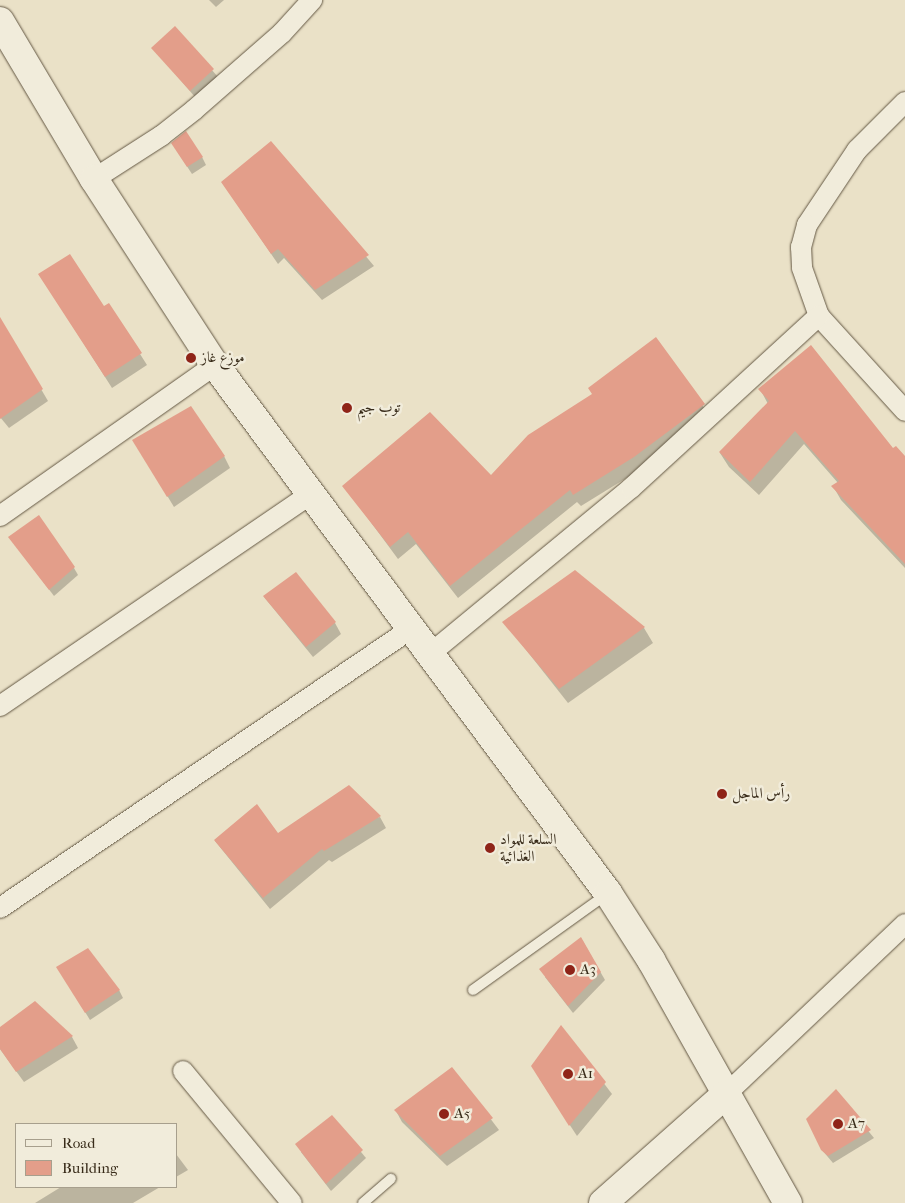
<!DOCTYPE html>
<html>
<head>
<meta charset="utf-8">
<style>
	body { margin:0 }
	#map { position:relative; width:905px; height:1203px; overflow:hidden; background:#eae1c7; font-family:"IM FELL French Canon",Amiri,serif }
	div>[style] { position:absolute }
	.shadow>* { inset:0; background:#0003 }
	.building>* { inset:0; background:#e39e8a }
	.roads { filter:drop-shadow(0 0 1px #645844) drop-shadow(0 0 1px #645844) }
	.lane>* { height:10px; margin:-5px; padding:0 5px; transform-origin:5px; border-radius:5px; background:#f1ecdb }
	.street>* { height:20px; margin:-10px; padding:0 10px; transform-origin:10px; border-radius:10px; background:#f1ecdb }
	.secondary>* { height:28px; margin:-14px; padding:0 14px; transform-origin:14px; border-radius:14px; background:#f1ecdb }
	.dots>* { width:14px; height:14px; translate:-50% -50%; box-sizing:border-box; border:2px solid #f1ecdb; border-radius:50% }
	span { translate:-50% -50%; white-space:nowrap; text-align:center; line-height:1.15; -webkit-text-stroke:5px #f1ecdb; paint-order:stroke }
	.poi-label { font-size:15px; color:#382b19 }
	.left { translate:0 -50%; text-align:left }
	.legend { position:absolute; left:15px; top:1123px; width:162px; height:65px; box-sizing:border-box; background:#f1ecdb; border:1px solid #a79f8d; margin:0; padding:6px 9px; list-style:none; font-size:15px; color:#382b19 }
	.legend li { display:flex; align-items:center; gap:10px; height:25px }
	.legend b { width:25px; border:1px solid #a79f8d }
</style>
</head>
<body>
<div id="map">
	<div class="shadow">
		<i style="clip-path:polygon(209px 0,224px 0,216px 7px)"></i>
		<i style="clip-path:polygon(175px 28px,218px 77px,195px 97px,153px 48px)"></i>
		<i style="clip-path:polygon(271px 143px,374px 266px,322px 300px,284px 258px,278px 264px,222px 182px)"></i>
		<i style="clip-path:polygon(177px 151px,202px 157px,206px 165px,192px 174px)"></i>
		<i style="clip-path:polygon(51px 292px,104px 308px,109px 305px,147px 365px,112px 388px)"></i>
		<i style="clip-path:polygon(0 319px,48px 401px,9px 428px,0 417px)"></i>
		<i style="clip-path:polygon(656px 339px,711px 418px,641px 469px,581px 506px,577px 502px,458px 598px,416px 544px,398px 559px,344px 486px,491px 477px,593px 395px)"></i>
		<i style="clip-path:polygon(760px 389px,905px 458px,905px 568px,841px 500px,833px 486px,838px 483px,804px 444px,759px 495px,729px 467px,720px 453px,768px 404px)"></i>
		<i style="clip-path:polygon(140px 451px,224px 456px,230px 468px,174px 507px)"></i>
		<i style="clip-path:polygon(10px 538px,74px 568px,78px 575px,54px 596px)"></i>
		<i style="clip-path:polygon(575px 572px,644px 628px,653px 643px,568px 703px,504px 622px)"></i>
		<i style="clip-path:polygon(264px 597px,335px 623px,341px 634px,313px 657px)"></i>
		<i style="clip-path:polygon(380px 817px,386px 828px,332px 862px,329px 860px,270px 909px,215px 841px,278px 834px)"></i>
		<i style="clip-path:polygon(581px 938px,605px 980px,573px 1013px,545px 977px)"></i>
		<i style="clip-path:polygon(58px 968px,119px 990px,123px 998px,90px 1020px)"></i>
		<i style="clip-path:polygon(35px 1002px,72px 1037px,78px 1048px,24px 1082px,0 1049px,0 1029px)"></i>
		<i style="clip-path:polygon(561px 1027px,612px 1094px,577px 1136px,539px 1078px)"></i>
		<i style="clip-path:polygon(452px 1068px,499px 1130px,447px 1166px,402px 1122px,396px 1111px)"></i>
		<i style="clip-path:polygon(836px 1091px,874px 1138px,833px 1163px,822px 1150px)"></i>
		<i style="clip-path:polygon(332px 1117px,366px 1158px,331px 1191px,301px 1152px)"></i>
		<i style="clip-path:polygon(176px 1154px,188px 1170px,176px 1177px)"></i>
		<i style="clip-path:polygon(61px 1187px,160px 1187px,133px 1203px,35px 1203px)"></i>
	</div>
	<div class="building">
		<i style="clip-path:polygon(175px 26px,214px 69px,190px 91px,151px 48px)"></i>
		<i style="clip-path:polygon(186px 131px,203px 157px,187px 167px,171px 143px)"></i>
		<i style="clip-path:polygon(271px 141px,369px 255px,315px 290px,278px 249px,271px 254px,221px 182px)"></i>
		<i style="clip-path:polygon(70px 254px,104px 306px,109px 303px,142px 353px,105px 377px,38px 274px)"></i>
		<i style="clip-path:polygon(0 317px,43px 389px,0 419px)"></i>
		<i style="clip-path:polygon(656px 337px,705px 404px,634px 457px,573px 495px,570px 490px,450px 586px,408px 532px,390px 547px,342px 486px,430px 412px,491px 475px,528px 435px,592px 394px,588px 388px)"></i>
		<i style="clip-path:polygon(811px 345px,893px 448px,896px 446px,905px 456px,905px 564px,831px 486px,839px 481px,795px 431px,750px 482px,719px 452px,769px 401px,758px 389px)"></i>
		<i style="clip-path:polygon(191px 406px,225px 456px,167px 497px,132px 440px)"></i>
		<i style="clip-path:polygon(39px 515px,75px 567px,49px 590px,8px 537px)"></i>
		<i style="clip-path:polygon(575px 570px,645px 627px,559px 689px,502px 622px)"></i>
		<i style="clip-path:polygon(296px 572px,336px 622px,306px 647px,263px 596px)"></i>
		<i style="clip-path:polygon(349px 785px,381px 816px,324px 851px,322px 849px,263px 898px,214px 840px,257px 804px,278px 833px)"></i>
		<i style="clip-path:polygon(581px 937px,601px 972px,568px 1006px,539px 969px)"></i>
		<i style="clip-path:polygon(88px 948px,120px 990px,85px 1013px,56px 967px)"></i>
		<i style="clip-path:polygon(35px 1001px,73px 1036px,16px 1072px,0 1049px,0 1027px)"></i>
		<i style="clip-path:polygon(561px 1025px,606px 1082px,569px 1126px,531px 1066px)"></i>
		<i style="clip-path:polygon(452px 1067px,493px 1118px,440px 1156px,394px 1110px)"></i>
		<i style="clip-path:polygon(836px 1089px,871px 1130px,828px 1156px,821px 1150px,806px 1119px)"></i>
		<i style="clip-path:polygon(332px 1115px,363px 1150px,326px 1184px,295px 1144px)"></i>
	</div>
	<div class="roads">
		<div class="lane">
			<i style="left:473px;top:990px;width:165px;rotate:-35.6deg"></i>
			<i style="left:363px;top:1203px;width:37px;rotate:-41deg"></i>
		</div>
		<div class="street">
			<i style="left:905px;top:102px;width:68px;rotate:135deg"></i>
			<i style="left:857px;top:150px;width:90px;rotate:123.7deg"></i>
			<i style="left:807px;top:225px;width:23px;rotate:105deg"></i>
			<i style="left:801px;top:247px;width:21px;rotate:87deg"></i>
			<i style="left:802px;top:268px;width:51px;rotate:70.5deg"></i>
			<i style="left:819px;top:316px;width:128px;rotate:47.8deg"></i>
			<i style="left:94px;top:179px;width:80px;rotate:-32.7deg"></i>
			<i style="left:161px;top:136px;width:42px;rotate:-38.2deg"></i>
			<i style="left:194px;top:110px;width:117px;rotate:-41.2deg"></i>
			<i style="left:282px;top:33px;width:45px;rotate:-47.7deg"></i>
			<i style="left:0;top:516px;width:263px;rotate:-35.1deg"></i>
			<i style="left:431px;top:653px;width:259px;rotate:-39.5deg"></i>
			<i style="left:631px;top:488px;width:255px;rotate:-42.5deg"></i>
			<i style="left:0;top:706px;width:376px;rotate:-34.3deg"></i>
			<i style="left:0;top:908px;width:496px;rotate:-34.2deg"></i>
			<i style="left:183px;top:1071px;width:171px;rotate:50.5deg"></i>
			<i style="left:726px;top:1094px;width:247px;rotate:-43.5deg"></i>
		</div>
		<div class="secondary">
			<i style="left:0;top:21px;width:184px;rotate:59.3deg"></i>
			<i style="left:94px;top:179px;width:222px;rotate:57deg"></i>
			<i style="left:215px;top:365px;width:658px;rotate:53.34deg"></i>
			<i style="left:608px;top:893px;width:80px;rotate:57.3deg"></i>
			<i style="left:651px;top:960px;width:279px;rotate:60.6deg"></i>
			<i style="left:603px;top:1203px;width:164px;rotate:-41.5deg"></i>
		</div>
	</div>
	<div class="dots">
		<i style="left:191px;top:358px;background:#8f2418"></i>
		<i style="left:347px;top:408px;background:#8f2418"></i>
		<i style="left:722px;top:794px;background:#8f2418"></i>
		<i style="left:490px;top:848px;background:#8f2418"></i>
		<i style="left:570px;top:970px;background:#8f2418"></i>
		<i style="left:568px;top:1074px;background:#8f2418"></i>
		<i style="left:444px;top:1114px;background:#8f2418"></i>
		<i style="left:838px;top:1124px;background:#8f2418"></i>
	</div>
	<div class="poi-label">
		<span class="left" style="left:201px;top:358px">موزع غاز</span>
		<span class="left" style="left:357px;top:408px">توب جيم</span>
		<span class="left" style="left:732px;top:794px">رأس الماجل</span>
		<span class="left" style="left:500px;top:848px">السلعة للمواد<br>الغذائية</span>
		<span class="left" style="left:580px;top:970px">A3</span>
		<span class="left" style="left:578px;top:1074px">A1</span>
		<span class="left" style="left:454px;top:1114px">A5</span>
		<span class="left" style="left:848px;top:1124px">A7</span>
	</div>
	<ul class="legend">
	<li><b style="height:6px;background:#f1ecdb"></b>Road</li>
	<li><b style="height:14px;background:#e39e8a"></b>Building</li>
	</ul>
</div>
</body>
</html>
